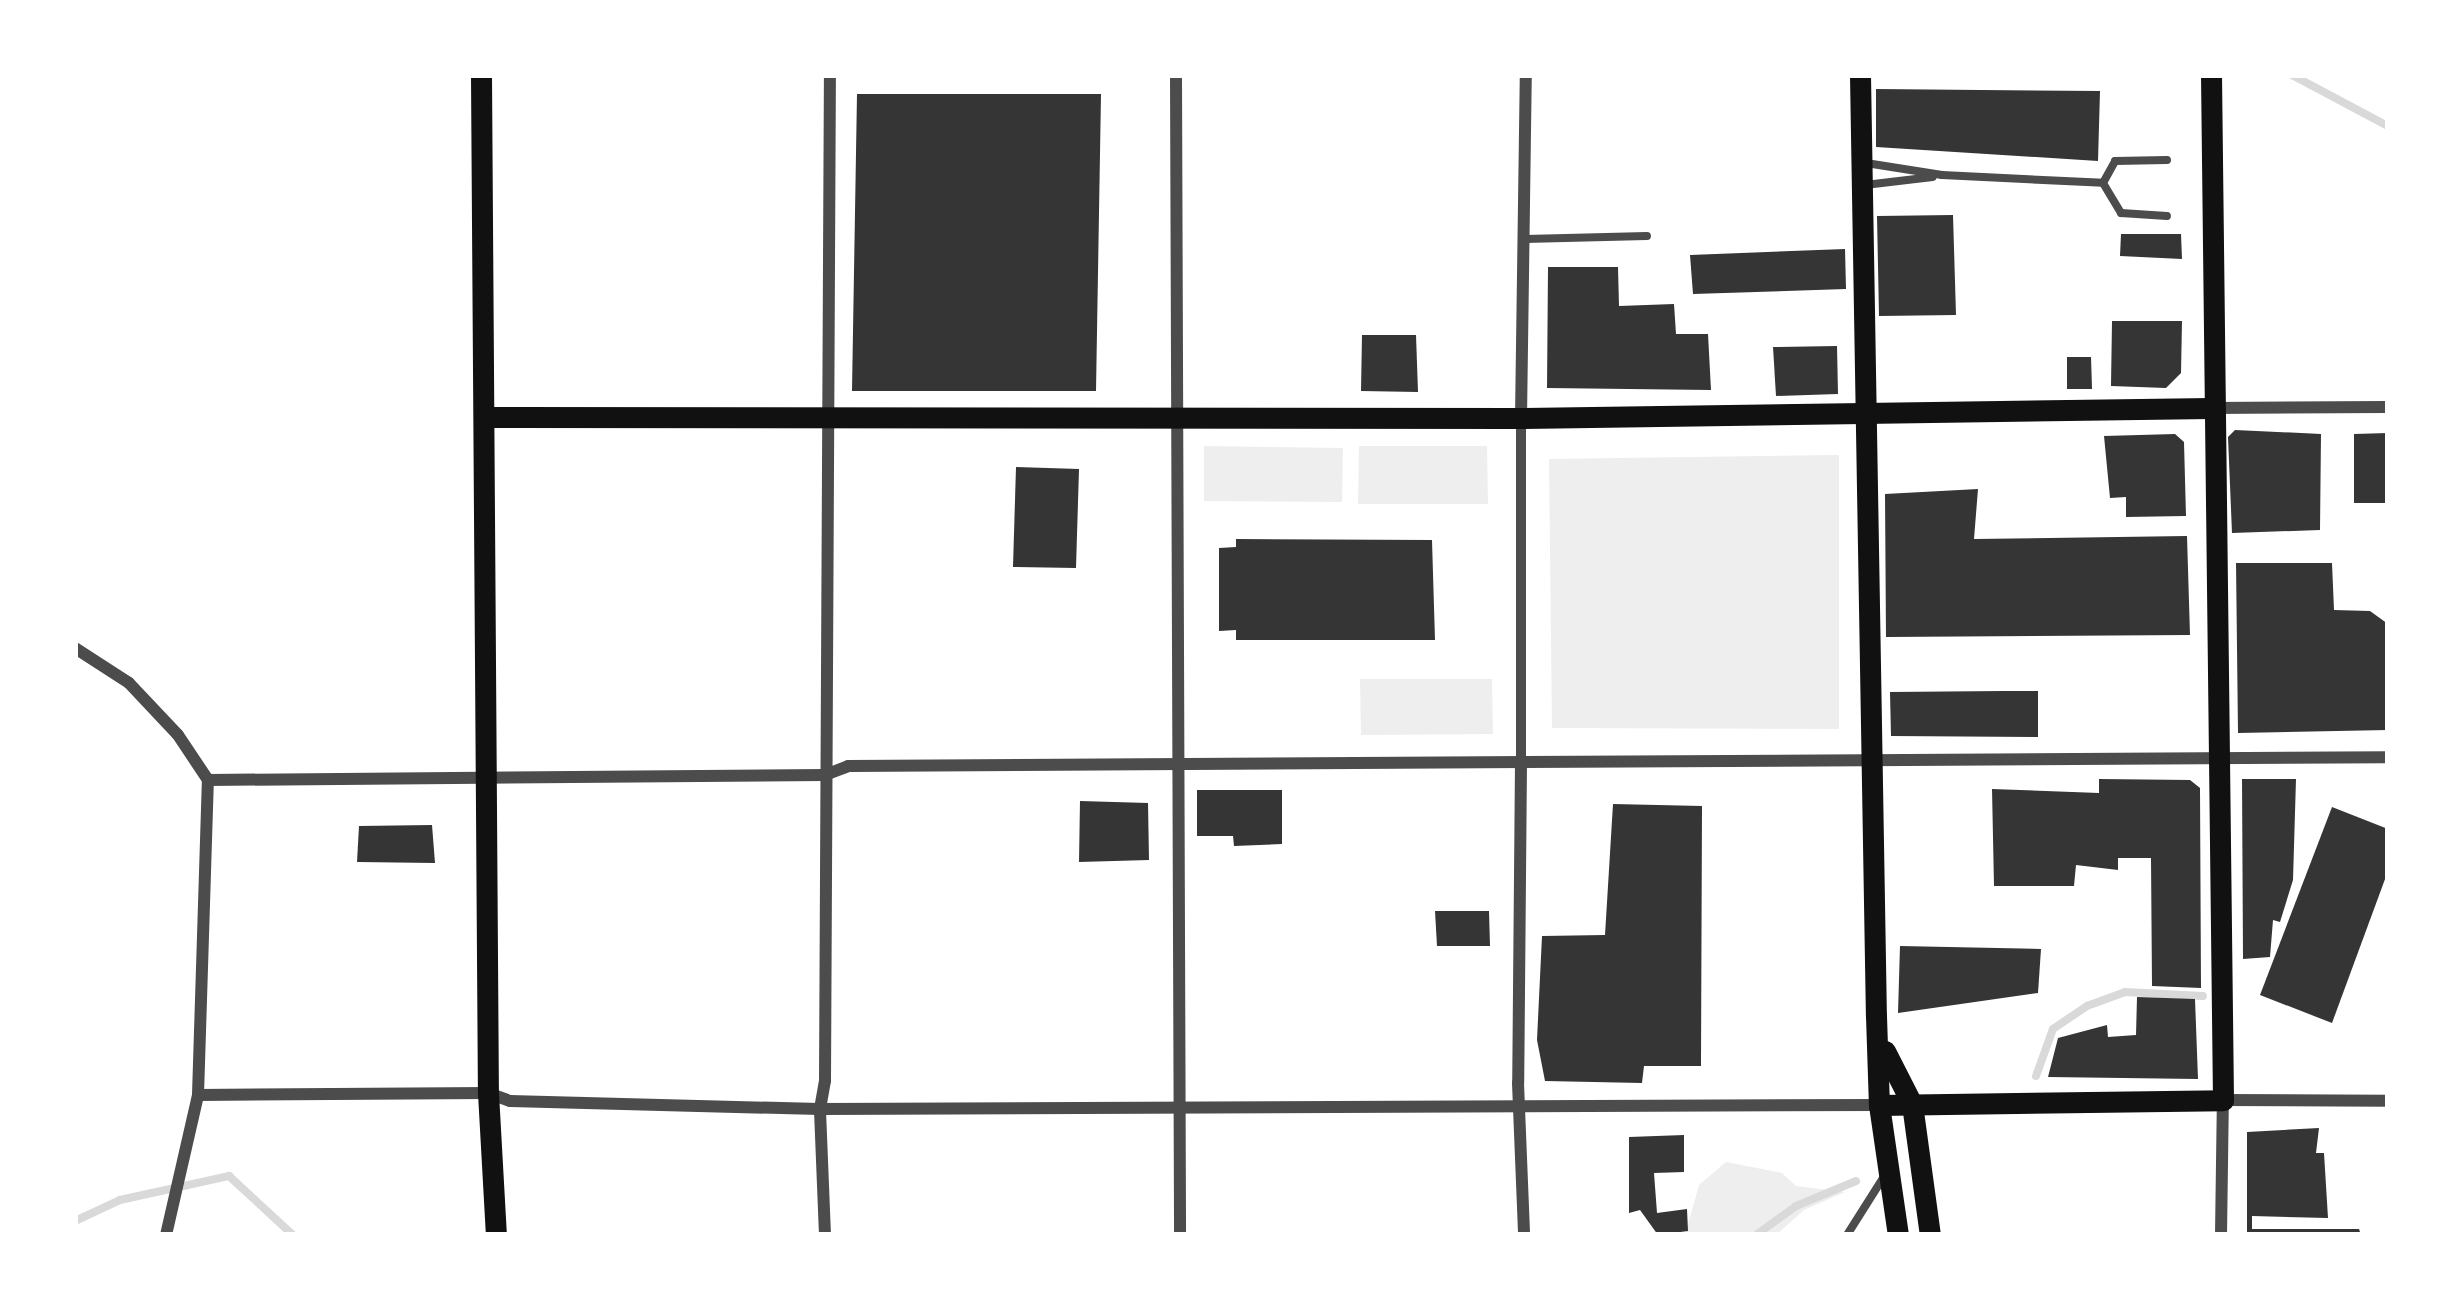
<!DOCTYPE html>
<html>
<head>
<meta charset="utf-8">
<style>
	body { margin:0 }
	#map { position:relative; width:2463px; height:1310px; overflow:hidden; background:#fff; font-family:"Alegreya Sans",sans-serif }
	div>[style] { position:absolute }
	.green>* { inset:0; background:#eee }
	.stream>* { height:8px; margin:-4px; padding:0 4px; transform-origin:4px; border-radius:4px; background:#d9d9d9 }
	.building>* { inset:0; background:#353535 }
	.service>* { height:8px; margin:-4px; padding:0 4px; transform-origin:4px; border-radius:4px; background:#4c4c4c }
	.pedestrian>* { height:10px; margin:-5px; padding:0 5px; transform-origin:5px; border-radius:5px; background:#4c4c4c }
	.minor>* { height:12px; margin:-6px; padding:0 6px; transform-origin:6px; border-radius:6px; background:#4c4c4c }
	.secondary>* { height:21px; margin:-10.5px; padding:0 10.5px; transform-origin:10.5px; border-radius:10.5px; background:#111 }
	span { translate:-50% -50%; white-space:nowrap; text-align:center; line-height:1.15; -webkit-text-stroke:12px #fff; paint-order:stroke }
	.frame { position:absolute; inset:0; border:78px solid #fff; pointer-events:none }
</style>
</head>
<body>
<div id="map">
	<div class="green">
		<i style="clip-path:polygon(1204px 446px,1343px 448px,1342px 502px,1204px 501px)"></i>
		<i style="clip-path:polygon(1359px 446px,1487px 446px,1488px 504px,1358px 504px)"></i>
		<i style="clip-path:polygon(1839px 455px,1839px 729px,1552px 728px,1549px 459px)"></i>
		<i style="clip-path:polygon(1360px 679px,1492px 679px,1493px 734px,1361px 735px)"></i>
		<i style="clip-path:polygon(1726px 1162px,1782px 1173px,1796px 1186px,1845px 1192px,1804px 1210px,1776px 1235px,1685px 1235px,1699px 1185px)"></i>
	</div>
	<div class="stream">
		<i style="left:2292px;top:75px;width:109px;rotate:28deg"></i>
		<i style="left:2036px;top:1076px;width:50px;rotate:-70.1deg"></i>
		<i style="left:2053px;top:1029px;width:41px;rotate:-34.1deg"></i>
		<i style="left:2087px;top:1006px;width:40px;rotate:-20.2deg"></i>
		<i style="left:2125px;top:992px;width:78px;rotate:2.9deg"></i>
		<i style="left:75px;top:1221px;width:50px;rotate:-25deg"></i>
		<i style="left:120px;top:1200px;width:112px;rotate:-12.4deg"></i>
		<i style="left:229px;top:1176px;width:87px;rotate:42.7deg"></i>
		<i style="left:1756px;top:1235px;width:49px;rotate:-35.9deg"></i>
		<i style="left:1796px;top:1206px;width:65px;rotate:-22.6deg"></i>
	</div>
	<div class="building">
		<i style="clip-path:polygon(1876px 89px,2100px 91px,2098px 161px,1876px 147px)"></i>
		<i style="clip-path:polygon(857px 94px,1101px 94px,1096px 391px,852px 391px)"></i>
		<i style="clip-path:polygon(1953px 215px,1956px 315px,1879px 316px,1877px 216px)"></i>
		<i style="clip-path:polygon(2121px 234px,2181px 234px,2182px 259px,2120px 256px)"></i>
		<i style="clip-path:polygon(1845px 249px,1846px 289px,1693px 294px,1690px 255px)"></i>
		<i style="clip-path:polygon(1548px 267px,1618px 267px,1619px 306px,1674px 304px,1676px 334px,1708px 334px,1711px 390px,1547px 388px)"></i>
		<i style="clip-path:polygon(2112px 321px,2182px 321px,2181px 373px,2166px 388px,2111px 386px)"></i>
		<i style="clip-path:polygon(1362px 335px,1416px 335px,1418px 392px,1361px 391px)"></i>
		<i style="clip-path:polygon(1837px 346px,1838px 394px,1776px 396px,1773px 347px)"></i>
		<i style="clip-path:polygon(2067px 357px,2091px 357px,2092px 389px,2067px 389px)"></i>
		<i style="clip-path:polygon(2235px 430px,2321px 434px,2320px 530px,2232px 533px,2228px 437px)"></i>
		<i style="clip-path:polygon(2388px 433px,2388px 503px,2354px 503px,2354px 434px)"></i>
		<i style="clip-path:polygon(2175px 434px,2184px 442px,2186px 516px,2126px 517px,2126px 497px,2110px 498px,2104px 436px)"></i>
		<i style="clip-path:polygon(1016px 467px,1079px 469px,1076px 568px,1013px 567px)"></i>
		<i style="clip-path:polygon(1978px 489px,1974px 539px,2187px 536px,2190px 635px,1886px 637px,1885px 494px)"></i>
		<i style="clip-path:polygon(1236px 539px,1432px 540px,1435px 640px,1236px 640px,1236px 630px,1219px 631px,1219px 548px,1236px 547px)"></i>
		<i style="clip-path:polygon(2236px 563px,2332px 563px,2334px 610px,2370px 611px,2388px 624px,2388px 730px,2238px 733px)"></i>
		<i style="clip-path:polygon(2003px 691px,2038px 691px,2038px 737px,1891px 736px,1890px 692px)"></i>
		<i style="clip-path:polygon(2099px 779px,2190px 780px,2200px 788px,2201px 988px,2152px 986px,2151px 858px,2118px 858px,2118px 870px,2076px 865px,2074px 886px,1994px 886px,1992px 789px,2099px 793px)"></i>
		<i style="clip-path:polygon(2242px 779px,2296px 779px,2293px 880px,2280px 922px,2273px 920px,2270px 957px,2243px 959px)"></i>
		<i style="clip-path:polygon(1197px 790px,1282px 790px,1282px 844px,1234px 846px,1233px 836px,1197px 836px)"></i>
		<i style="clip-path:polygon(1080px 801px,1148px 803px,1149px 860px,1079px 862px)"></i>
		<i style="clip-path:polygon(1613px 804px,1702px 806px,1701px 1066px,1644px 1066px,1642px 1083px,1545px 1081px,1537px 1040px,1542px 936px,1605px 935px)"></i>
		<i style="clip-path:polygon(2332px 807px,2388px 829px,2388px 871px,2332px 1023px,2260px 995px)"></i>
		<i style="clip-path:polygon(432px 825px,435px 863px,357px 862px,359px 826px)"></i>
		<i style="clip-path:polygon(1435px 911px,1489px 911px,1490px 946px,1437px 946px)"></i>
		<i style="clip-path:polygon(1900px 946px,2041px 949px,2038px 993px,1898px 1013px)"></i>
		<i style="clip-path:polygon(2137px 997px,2195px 999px,2198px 1079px,2048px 1077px,2058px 1038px,2107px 1025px,2108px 1037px,2136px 1035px)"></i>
		<i style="clip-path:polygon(2319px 1128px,2316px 1153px,2324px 1153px,2328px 1218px,2252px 1216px,2252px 1229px,2359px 1229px,2361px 1235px,2247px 1235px,2247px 1132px)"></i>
		<i style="clip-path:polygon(1684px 1135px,1684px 1172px,1654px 1173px,1657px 1213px,1687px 1209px,1688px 1231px,1658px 1235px,1640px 1210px,1629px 1213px,1629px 1137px)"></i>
	</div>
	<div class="service">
		<i style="left:1866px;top:163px;width:77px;rotate:9deg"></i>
		<i style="left:1942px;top:175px;width:161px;rotate:2.8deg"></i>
		<i style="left:2103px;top:183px;width:35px;rotate:59deg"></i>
		<i style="left:2121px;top:213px;width:46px;rotate:3.7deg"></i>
		<i style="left:2103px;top:183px;width:25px;rotate:-61deg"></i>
		<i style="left:2115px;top:161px;width:52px;rotate:-1.1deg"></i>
		<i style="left:1865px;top:185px;width:68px;rotate:-6.7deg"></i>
		<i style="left:1525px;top:239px;width:122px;rotate:-1.4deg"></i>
		<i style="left:1847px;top:1235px;width:67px;rotate:-57.7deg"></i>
	</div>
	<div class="pedestrian">
		<i style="left:1521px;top:762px;width:344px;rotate:-90deg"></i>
	</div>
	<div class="minor">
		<i style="left:1176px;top:75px;width:1160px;rotate:89.8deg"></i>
		<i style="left:2212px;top:408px;width:176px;rotate:-0.3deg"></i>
		<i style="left:1521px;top:418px;width:343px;rotate:-89.2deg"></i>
		<i style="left:75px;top:648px;width:64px;rotate:32.9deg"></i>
		<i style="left:129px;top:683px;width:71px;rotate:46.7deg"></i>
		<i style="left:178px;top:735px;width:54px;rotate:56.3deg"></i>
		<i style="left:208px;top:780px;width:617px;rotate:-0.46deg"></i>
		<i style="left:825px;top:775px;width:25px;rotate:-21deg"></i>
		<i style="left:848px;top:766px;width:1540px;rotate:-0.33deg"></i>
		<i style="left:1521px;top:762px;width:321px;rotate:90.5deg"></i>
		<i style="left:1518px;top:1083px;width:152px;rotate:87.7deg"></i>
		<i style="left:198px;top:1095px;width:290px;rotate:-0.4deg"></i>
		<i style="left:488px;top:1093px;width:23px;rotate:20deg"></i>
		<i style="left:510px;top:1101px;width:310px;rotate:1.5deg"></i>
		<i style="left:820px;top:1109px;width:1059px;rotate:-0.22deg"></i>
		<i style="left:166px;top:1235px;width:144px;rotate:-77.1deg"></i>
		<i style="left:198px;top:1095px;width:315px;rotate:-88.2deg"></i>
		<i style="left:825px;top:1235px;width:126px;rotate:-92.3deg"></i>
		<i style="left:820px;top:1109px;width:28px;rotate:-80deg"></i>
		<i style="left:825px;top:1081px;width:1006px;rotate:-89.72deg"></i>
		<i style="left:2221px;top:1235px;width:135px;rotate:-89.2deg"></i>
		<i style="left:2223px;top:1100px;width:165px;rotate:0.3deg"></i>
	</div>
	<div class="secondary">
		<i style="left:481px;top:75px;width:1018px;rotate:89.61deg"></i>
		<i style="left:488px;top:1093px;width:142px;rotate:86.8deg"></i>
		<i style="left:1860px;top:75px;width:941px;rotate:89.03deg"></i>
		<i style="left:1876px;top:1016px;width:89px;rotate:88.1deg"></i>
		<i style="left:1879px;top:1105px;width:131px;rotate:81.7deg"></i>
		<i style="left:485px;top:417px;width:1036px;rotate:0.06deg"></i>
		<i style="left:1521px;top:418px;width:690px;rotate:-0.83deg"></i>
		<i style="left:1885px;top:1051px;width:59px;rotate:63deg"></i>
		<i style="left:1912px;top:1104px;width:132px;rotate:82.2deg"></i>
		<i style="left:1879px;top:1105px;width:344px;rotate:-0.8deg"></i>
		<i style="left:2223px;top:1100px;width:1025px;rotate:-90.67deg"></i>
	</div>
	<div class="frame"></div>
</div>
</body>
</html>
